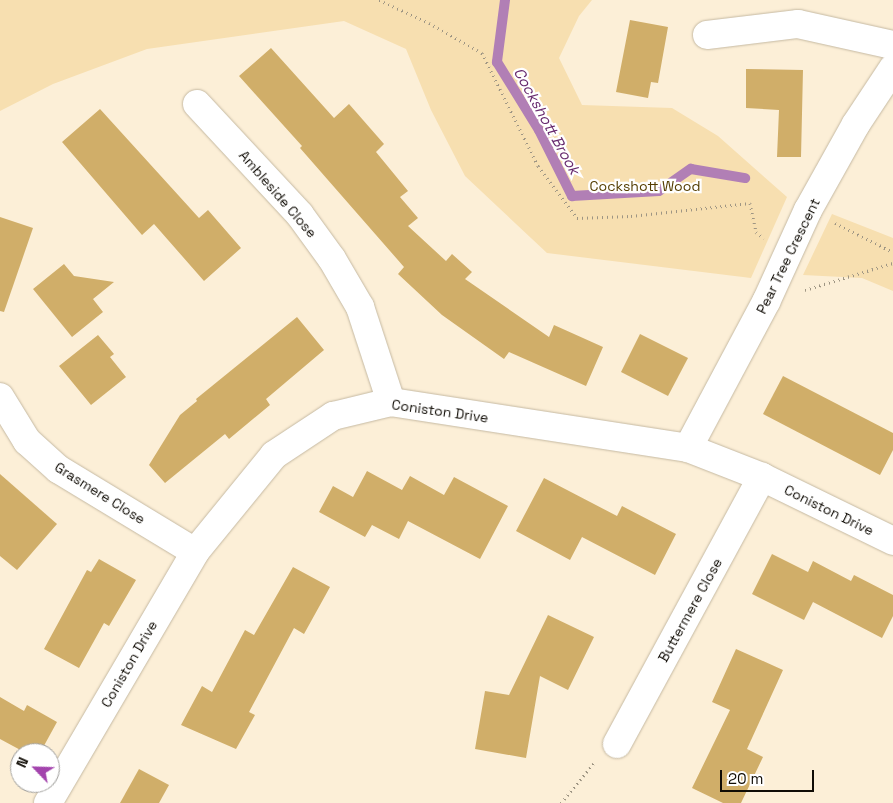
<!DOCTYPE html>
<html>
<head>
<meta charset="utf-8">
<style>
	body { margin:0 }
	#map { position:relative; width:893px; height:803px; overflow:hidden; background:#fcefd7; font-family:"Space Grotesk",sans-serif }
	div>[style] { position:absolute }
	.green>* { inset:0; background:#f7dfb0 }
	.stream>* { height:10px; margin:-5px; padding:0 5px; transform-origin:5px; border-radius:5px; background:#b17fb5 }
	.building>* { inset:0; background:#d0ae69 }
	.path>* { height:3px; margin-top:-1.5px; transform-origin:0; background:repeating-linear-gradient(90deg,#9e9583 0 1px,transparent 0 5px) }
	.roads { filter:drop-shadow(0 0 1px #c5b9a2) drop-shadow(0 0 1px #c5b9a2) }
	.minor>* { height:28px; margin:-14px; padding:0 14px; transform-origin:14px; border-radius:14px; background:#fff }
	span { translate:-50% -50%; white-space:nowrap; text-align:center; line-height:1.15; -webkit-text-stroke:4.5px #fff; paint-order:stroke }
	.park-label { font-size:14px; color:#543d01 }
	.street-label { font-size:14px; color:#100c05 }
	.water-label { font-size:15px; color:#672a6e; font-style:italic }
	.north { position:absolute; left:10px; top:743px; width:50px; height:50px; box-sizing:border-box; background:#fff; border:1px solid #9f9e9b; border-radius:50%; rotate:294deg; font-size:14px; font-weight:700; line-height:20px; text-align:center; color:#100c05 }
	.north::after { content:''; display:block; margin:auto; width:18px; height:22px; background:#a344ad; clip-path:polygon(50% 0,100% 100%,50% 72%,0 100%) }
	.scale { position:absolute; left:720px; top:770px; width:94px; height:22px; box-sizing:border-box; border:2px solid #100c05; border-top:0; padding-left:6px; font-size:15px; line-height:18px; white-space:nowrap; color:#100c05; -webkit-text-stroke:4px #fff; paint-order:stroke }
</style>
</head>
<body>
<div id="map">
	<div class="green">
		<i style="clip-path:polygon(0 0,592px 0,579px 16px,559px 58px,582px 105px,672px 108px,718px 136px,787px 197px,751px 278px,547px 253px,465px 176px,431px 110px,406px 49px,344px 21px,147px 49px,53px 84px,0 111px)"></i>
		<i style="clip-path:polygon(832px 214px,893px 238px,893px 291px,862px 278px,803px 275px)"></i>
	</div>
	<div class="stream">
		<i style="left:505px;top:0;width:63px;rotate:97.4deg"></i>
		<i style="left:497px;top:62px;width:80px;rotate:58.3deg"></i>
		<i style="left:539px;top:130px;width:74px;rotate:63.4deg"></i>
		<i style="left:572px;top:196px;width:87px;rotate:-3.3deg"></i>
		<i style="left:659px;top:191px;width:39px;rotate:-35deg"></i>
		<i style="left:691px;top:169px;width:55px;rotate:9.5deg"></i>
	</div>
	<div class="building">
		<i style="clip-path:polygon(630px 20px,668px 27px,658px 83px,651px 82px,648px 98px,616px 92px)"></i>
		<i style="clip-path:polygon(271px 48px,334px 118px,349px 104px,384px 144px,376px 152px,408px 191px,400px 197px,418px 218px,408px 226px,446px 261px,452px 254px,472px 272px,465px 279px,549px 337px,554px 325px,603px 347px,586px 386px,509px 352px,504px 359px,442px 315px,398px 274px,404px 267px,300px 148px,302px 146px,239px 76px)"></i>
		<i style="clip-path:polygon(746px 69px,803px 70px,801px 157px,777px 157px,779px 110px,746px 108px)"></i>
		<i style="clip-path:polygon(100px 109px,199px 218px,208px 210px,241px 248px,204px 281px,154px 224px,142px 235px,62px 142px)"></i>
		<i style="clip-path:polygon(0 217px,33px 228px,4px 312px,0 311px)"></i>
		<i style="clip-path:polygon(64px 264px,74px 276px,114px 282px,93px 299px,103px 312px,72px 337px,33px 289px)"></i>
		<i style="clip-path:polygon(297px 317px,324px 350px,266px 399px,270px 405px,229px 439px,225px 434px,165px 483px,149px 465px,180px 415px,197px 401px,196px 399px)"></i>
		<i style="clip-path:polygon(640px 334px,688px 358px,668px 396px,621px 372px)"></i>
		<i style="clip-path:polygon(98px 335px,114px 354px,110px 357px,126px 377px,91px 405px,59px 366px)"></i>
		<i style="clip-path:polygon(783px 376px,893px 433px,893px 450px,880px 475px,763px 414px)"></i>
		<i style="clip-path:polygon(367px 471px,402px 490px,410px 476px,444px 495px,454px 477px,508px 506px,480px 559px,408px 521px,399px 539px,372px 525px,365px 537px,319px 512px,333px 486px,353px 497px)"></i>
		<i style="clip-path:polygon(0 474px,57px 524px,17px 570px,0 556px)"></i>
		<i style="clip-path:polygon(544px 478px,617px 516px,622px 506px,676px 534px,655px 575px,582px 537px,570px 560px,516px 531px)"></i>
		<i style="clip-path:polygon(772px 554px,808px 572px,813px 561px,851px 581px,854px 575px,893px 595px,893px 616px,882px 638px,813px 602px,804px 620px,752px 594px)"></i>
		<i style="clip-path:polygon(99px 559px,136px 580px,109px 626px,104px 623px,79px 668px,44px 649px,87px 570px,91px 572px)"></i>
		<i style="clip-path:polygon(293px 567px,330px 587px,304px 634px,294px 628px,249px 712px,255px 715px,236px 749px,181px 725px,202px 686px,212px 692px,245px 630px,254px 635px)"></i>
		<i style="clip-path:polygon(548px 615px,594px 637px,568px 690px,540px 676px,526px 758px,475px 749px,485px 691px,509px 695px)"></i>
		<i style="clip-path:polygon(736px 649px,783px 670px,747px 749px,763px 757px,741px 803px,723px 803px,692px 788px,730px 710px,712px 702px)"></i>
		<i style="clip-path:polygon(0 697px,24px 711px,27px 705px,57px 722px,40px 753px,26px 753px,0 739px)"></i>
		<i style="clip-path:polygon(139px 769px,169px 785px,159px 803px,120px 803px)"></i>
	</div>
	<div class="path">
		<i style="left:379px;top:0;width:55px;rotate:24.7deg"></i>
		<i style="left:429px;top:23px;width:61px;rotate:29.5deg"></i>
		<i style="left:482px;top:53px;width:126px;rotate:63.6deg"></i>
		<i style="left:538px;top:166px;width:65px;rotate:53.1deg"></i>
		<i style="left:577px;top:218px;width:54px;rotate:-2.1deg"></i>
		<i style="left:631px;top:216px;width:120px;rotate:-6.2deg"></i>
		<i style="left:750px;top:203px;width:30px;rotate:78deg"></i>
		<i style="left:756px;top:232px;width:10px;rotate:37deg"></i>
		<i style="left:835px;top:223px;width:65px;rotate:26.6deg"></i>
		<i style="left:805px;top:290px;width:92px;rotate:-17.1deg"></i>
		<i style="left:561px;top:803px;width:52px;rotate:-50.5deg"></i>
	</div>
	<div class="roads">
		<div class="minor">
			<i style="left:707px;top:35px;width:92px;rotate:-6.9deg"></i>
			<i style="left:798px;top:24px;width:97px;rotate:12.5deg"></i>
			<i style="left:197px;top:104px;width:151px;rotate:47.1deg"></i>
			<i style="left:300px;top:215px;width:54px;rotate:54deg"></i>
			<i style="left:332px;top:259px;width:56px;rotate:59.7deg"></i>
			<i style="left:360px;top:307px;width:100px;rotate:71.9deg"></i>
			<i style="left:0;top:397px;width:52px;rotate:58.5deg"></i>
			<i style="left:27px;top:441px;width:42px;rotate:42.1deg"></i>
			<i style="left:58px;top:469px;width:160px;rotate:31.2deg"></i>
			<i style="left:688px;top:448px;width:166px;rotate:-61.9deg"></i>
			<i style="left:766px;top:302px;width:101px;rotate:-65.5deg"></i>
			<i style="left:808px;top:210px;width:98px;rotate:-60.8deg"></i>
			<i style="left:856px;top:124px;width:67px;rotate:-56.5deg"></i>
			<i style="left:617px;top:744px;width:304px;rotate:-61.5deg"></i>
			<i style="left:48px;top:803px;width:291px;rotate:-59.6deg"></i>
			<i style="left:195px;top:552px;width:125px;rotate:-50.8deg"></i>
			<i style="left:274px;top:455px;width:71px;rotate:-33.5deg"></i>
			<i style="left:333px;top:416px;width:60px;rotate:-13.6deg"></i>
			<i style="left:391px;top:402px;width:301px;rotate:8.8deg"></i>
			<i style="left:688px;top:448px;width:79px;rotate:21.4deg"></i>
			<i style="left:762px;top:477px;width:146px;rotate:26deg"></i>
		</div>
	</div>
	<div class="park-label">
		<span style="left:645px;top:186px">Cockshott Wood</span>
	</div>
	<div class="street-label">
		<span style="left:278px;top:194px;rotate:49deg">Ambleside Close</span>
		<span style="left:788px;top:256px;rotate:-64deg">Pear Tree Crescent</span>
		<span style="left:440px;top:411px;rotate:8deg">Coniston Drive</span>
		<span style="left:100px;top:493px;rotate:32deg">Grasmere Close</span>
		<span style="left:829px;top:510px;rotate:26deg">Coniston Drive</span>
		<span style="left:690px;top:610px;rotate:-61deg">Buttermere Close</span>
		<span style="left:129px;top:664px;rotate:-60deg">Coniston Drive</span>
	</div>
	<div class="water-label">
		<span style="left:547px;top:121px;rotate:61deg">Cockshott Brook</span>
	</div>
	<div class="north">N</div>
	<div class="scale">20 m</div>
</div>
</body>
</html>
